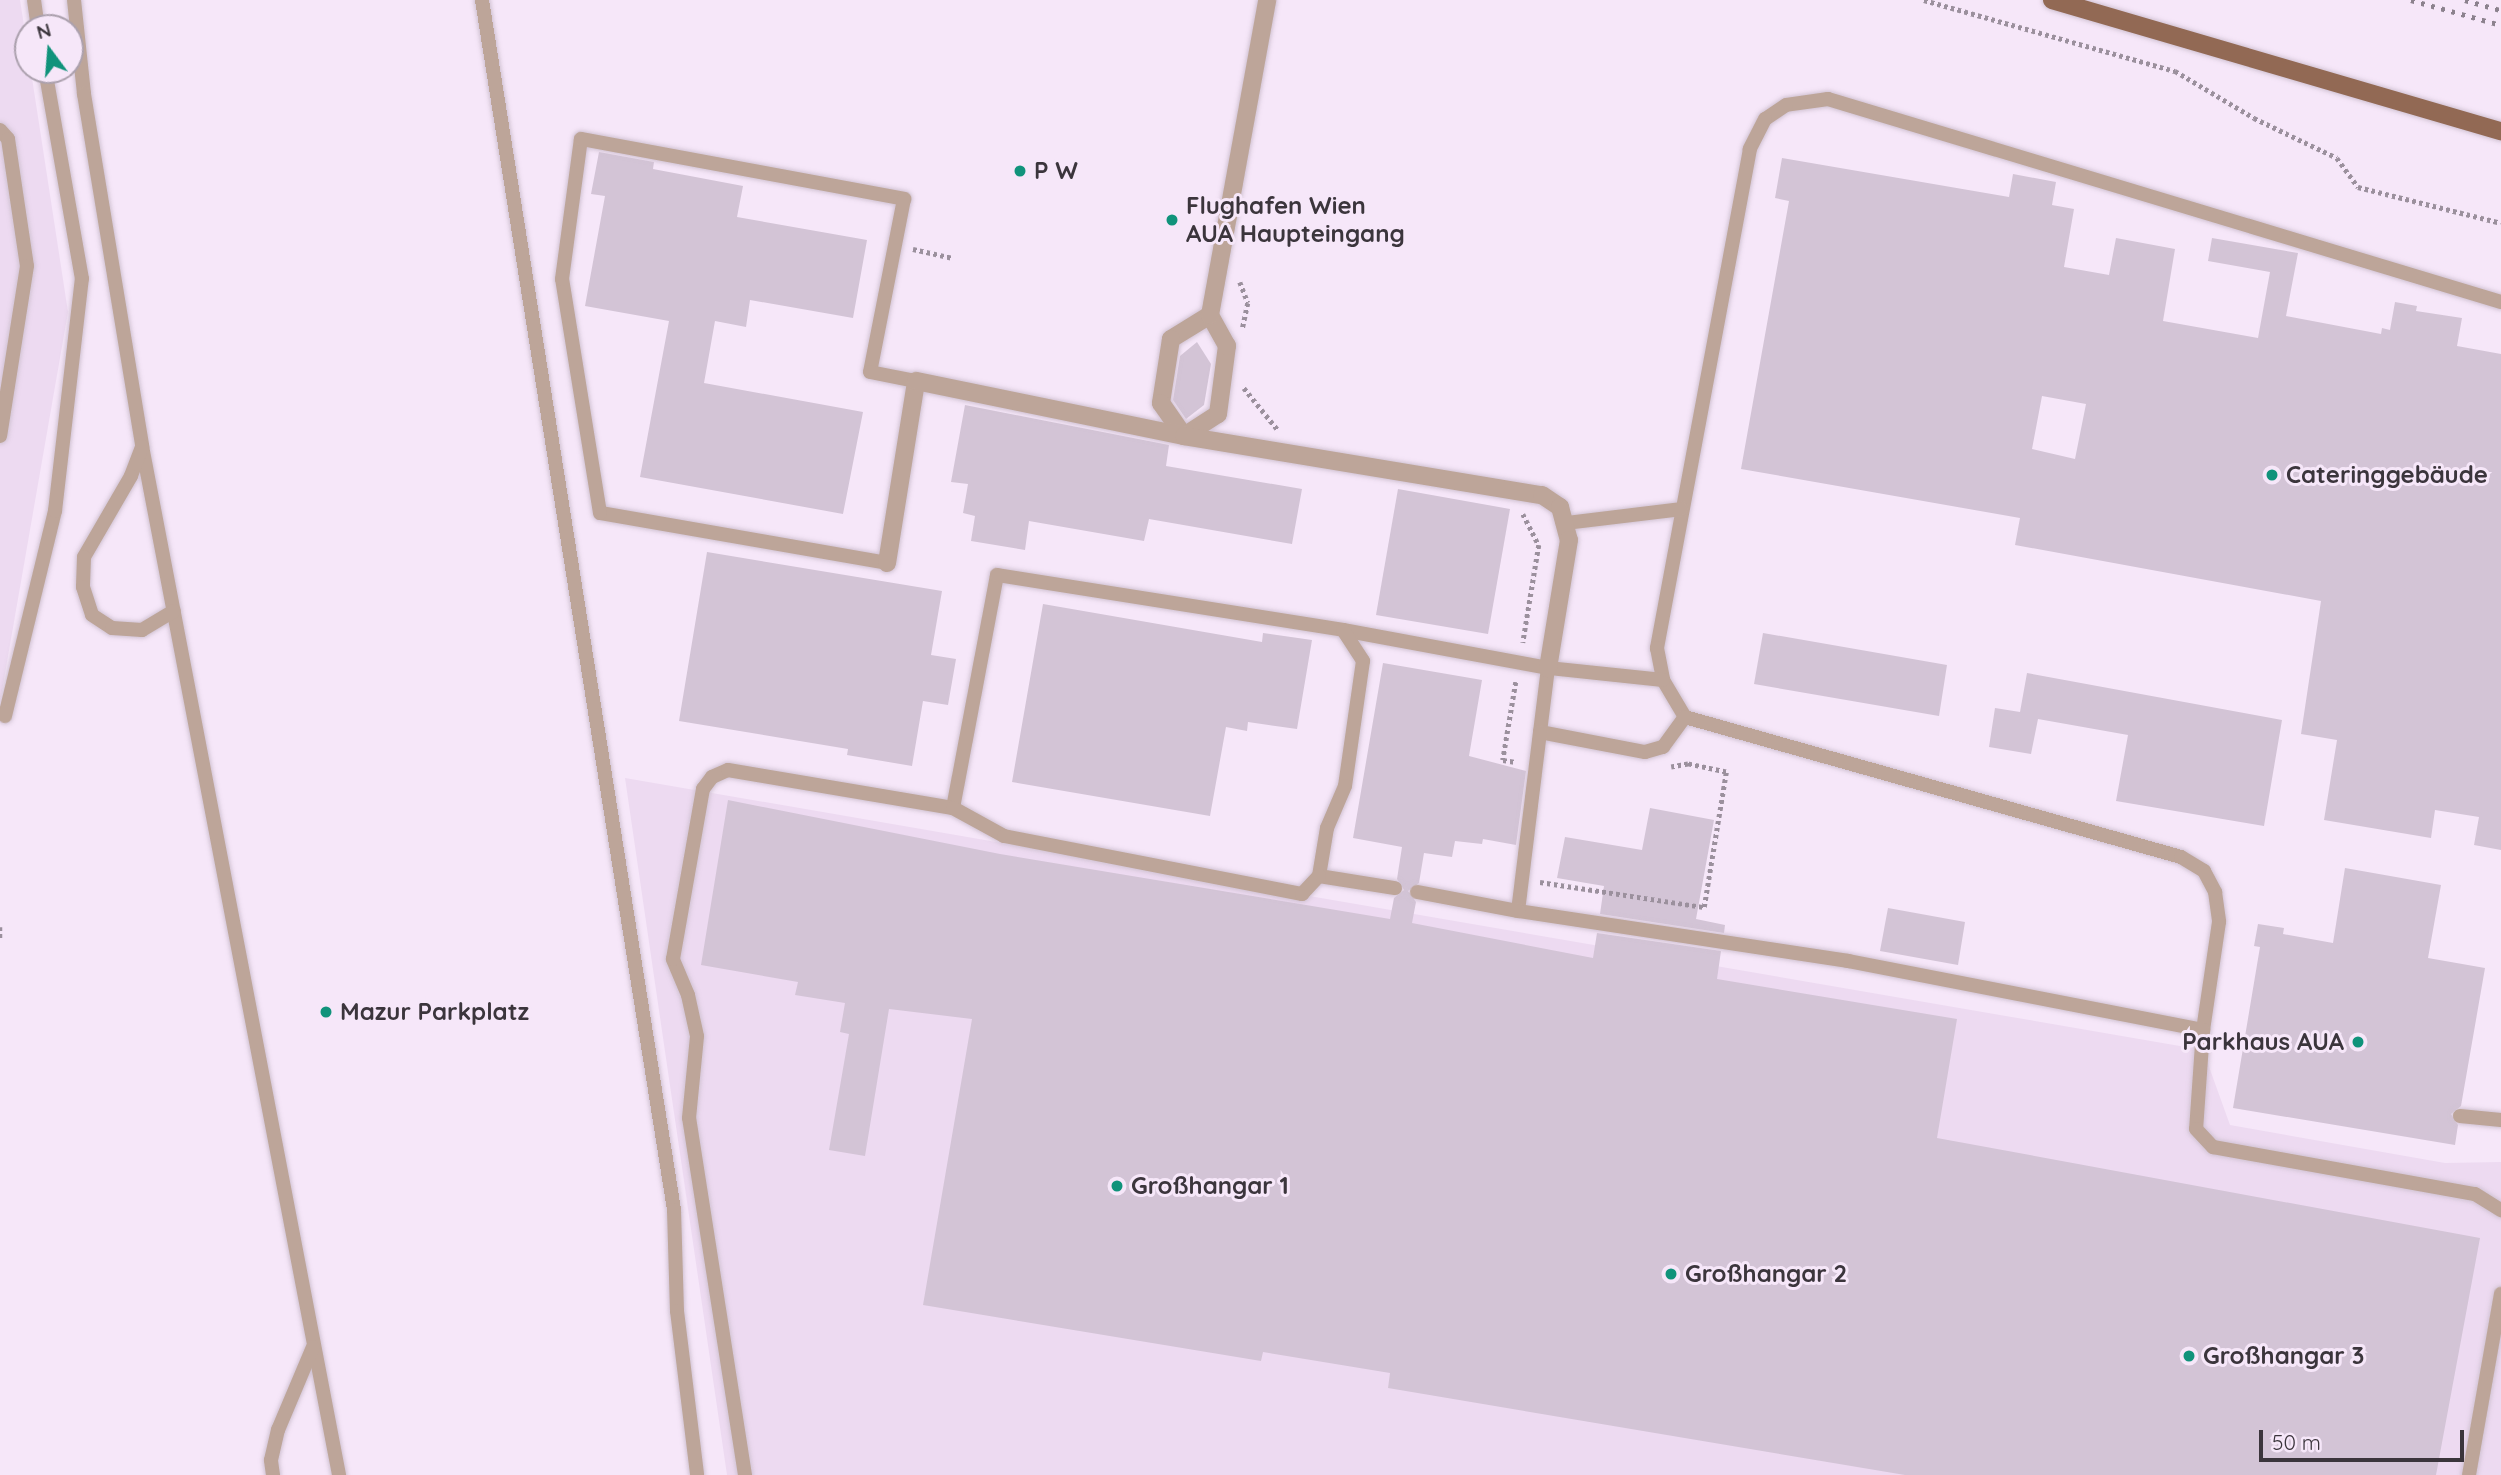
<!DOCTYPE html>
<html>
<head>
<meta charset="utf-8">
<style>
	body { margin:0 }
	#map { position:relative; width:2501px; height:1475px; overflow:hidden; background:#f6e7f9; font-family:Quicksand,sans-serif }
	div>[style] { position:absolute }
	.built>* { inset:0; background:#eddaf1 }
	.building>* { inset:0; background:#d3c4d6 }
	.path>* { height:4.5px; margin-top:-2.25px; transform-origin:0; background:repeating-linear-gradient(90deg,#9b909d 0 3.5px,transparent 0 7px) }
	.roads { filter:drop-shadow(0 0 2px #d1c3d3) drop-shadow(0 0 2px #d1c3d3) }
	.service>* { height:14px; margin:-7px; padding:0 7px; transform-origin:7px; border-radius:7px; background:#bda599 }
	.minor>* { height:18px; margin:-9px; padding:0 9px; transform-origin:9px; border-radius:9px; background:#bda599 }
	.primary>* { height:18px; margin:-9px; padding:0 9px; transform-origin:9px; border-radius:9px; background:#926954 }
	.rail>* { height:5px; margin-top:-2.5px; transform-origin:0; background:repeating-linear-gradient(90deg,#8c828e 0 3.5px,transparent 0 10.5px) }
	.dots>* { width:19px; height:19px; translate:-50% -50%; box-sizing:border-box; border:4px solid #f6e7f9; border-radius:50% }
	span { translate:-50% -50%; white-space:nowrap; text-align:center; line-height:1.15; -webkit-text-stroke:6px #f6e7f9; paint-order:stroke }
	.poi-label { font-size:24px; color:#3b353c; font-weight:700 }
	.left { translate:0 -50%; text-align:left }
	.right { translate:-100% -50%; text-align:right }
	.north { position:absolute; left:14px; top:14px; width:70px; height:70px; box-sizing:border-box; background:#f6e7f9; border:2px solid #aba0ad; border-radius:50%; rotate:344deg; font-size:19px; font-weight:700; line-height:28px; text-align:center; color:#3b353c }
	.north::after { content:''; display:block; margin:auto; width:24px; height:32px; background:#10937b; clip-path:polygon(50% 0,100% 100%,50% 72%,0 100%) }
	.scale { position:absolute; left:2259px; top:1430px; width:205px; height:32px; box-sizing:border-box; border:4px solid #3b353c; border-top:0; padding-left:9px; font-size:21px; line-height:24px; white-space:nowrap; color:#3b353c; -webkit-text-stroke:5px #f6e7f9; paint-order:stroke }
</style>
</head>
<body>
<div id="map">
	<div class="built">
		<i style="clip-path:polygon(0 0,20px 0,68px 312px,0 702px)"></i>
		<i style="clip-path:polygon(625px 778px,2203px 1050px,2230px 1125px,2445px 1163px,2501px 1162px,2501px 1475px,727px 1475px)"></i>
	</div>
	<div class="building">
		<i style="clip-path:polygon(599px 152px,654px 162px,653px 169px,743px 186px,737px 217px,867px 240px,853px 318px,750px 300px,746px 327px,715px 321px,704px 383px,863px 412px,843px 514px,640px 477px,669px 321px,585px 306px,605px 196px,591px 194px)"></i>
		<i style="clip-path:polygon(evenodd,1782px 158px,2009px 197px,2013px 174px,2056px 182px,2052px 205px,2074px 209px,2064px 267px,2109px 275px,2116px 238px,2175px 249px,2163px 321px,2258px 338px,2270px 272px,2208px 261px,2212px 238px,2298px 253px,2286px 316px,2381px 334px,2382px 328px,2390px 330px,2395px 302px,2417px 306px,2416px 311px,2462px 318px,2457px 346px,2501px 354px,2501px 850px,2474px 845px,2479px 817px,2435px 810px,2431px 838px,2324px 820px,2337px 740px,2301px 734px,2321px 601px,2015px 545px,2020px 518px,1741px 469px,1789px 201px,1775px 198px,1782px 158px,2042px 396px,2086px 404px,2075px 459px,2032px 449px,2042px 396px)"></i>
		<i style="clip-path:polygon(1197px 342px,1211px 364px,1204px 405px,1186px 419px,1173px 400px,1180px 356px)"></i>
		<i style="clip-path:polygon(965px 405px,1169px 445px,1166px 466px,1302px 489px,1292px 544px,1149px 519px,1144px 541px,1029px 521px,1025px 550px,971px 541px,975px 516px,963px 513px,968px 484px,951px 482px)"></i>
		<i style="clip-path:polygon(1398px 489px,1510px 509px,1488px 634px,1376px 615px)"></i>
		<i style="clip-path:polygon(707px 552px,942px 591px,931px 655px,956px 659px,948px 705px,923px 701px,912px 766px,847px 755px,848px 749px,679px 721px)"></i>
		<i style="clip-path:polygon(1043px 604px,1262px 642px,1263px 633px,1312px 640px,1297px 729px,1248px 722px,1247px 731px,1226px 727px,1210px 816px,1012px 782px)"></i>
		<i style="clip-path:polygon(1763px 633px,1947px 665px,1939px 716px,1754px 684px)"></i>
		<i style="clip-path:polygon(1383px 663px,1482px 680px,1469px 756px,1526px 771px,1516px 845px,1483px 839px,1482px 844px,1455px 841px,1452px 857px,1424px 853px,1419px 883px,1408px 891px,1416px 902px,1412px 923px,1593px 958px,1597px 933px,1721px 951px,1717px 979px,1957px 1019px,1937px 1138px,2480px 1238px,2436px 1475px,1905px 1475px,1388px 1388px,1390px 1373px,1263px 1352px,1261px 1361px,923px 1305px,972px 1019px,889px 1009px,865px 1156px,829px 1150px,849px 1034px,840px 1032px,845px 1003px,795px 995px,798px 982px,701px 965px,728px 800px,1000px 854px,1390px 919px,1394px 898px,1404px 890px,1397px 879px,1402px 847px,1353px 838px)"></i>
		<i style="clip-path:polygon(2027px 673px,2282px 720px,2264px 826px,2116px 801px,2128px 735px,2038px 719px,2031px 754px,1989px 747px,1995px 708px,2020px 712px)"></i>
		<i style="clip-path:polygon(1650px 808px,1714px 820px,1696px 919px,1725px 925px,1724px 933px,1600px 914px,1604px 886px,1557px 878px,1565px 837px,1642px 850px)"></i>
		<i style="clip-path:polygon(2345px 868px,2441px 885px,2428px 958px,2485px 968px,2461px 1106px,2451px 1114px,2458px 1125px,2455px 1145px,2233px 1108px,2260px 947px,2254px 946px,2258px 924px,2284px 928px,2283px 934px,2333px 943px)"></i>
		<i style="clip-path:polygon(1888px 908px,1965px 922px,1958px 965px,1880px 951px)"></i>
	</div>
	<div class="path">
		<i style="left:1924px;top:0;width:261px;rotate:15.8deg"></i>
		<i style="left:2175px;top:71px;width:92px;rotate:30.7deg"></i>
		<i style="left:2254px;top:118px;width:92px;rotate:25.7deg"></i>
		<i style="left:2337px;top:158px;width:36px;rotate:54deg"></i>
		<i style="left:2358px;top:187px;width:147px;rotate:14.1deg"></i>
		<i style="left:913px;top:249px;width:41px;rotate:12.7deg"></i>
		<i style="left:1240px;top:282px;width:22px;rotate:69deg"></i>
		<i style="left:1248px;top:303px;width:25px;rotate:102deg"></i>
		<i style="left:1244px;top:388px;width:54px;rotate:51deg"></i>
		<i style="left:1523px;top:514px;width:35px;rotate:63deg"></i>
		<i style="left:1539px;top:545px;width:99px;rotate:99.3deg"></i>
		<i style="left:1516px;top:682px;width:79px;rotate:99.5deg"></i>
		<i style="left:1503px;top:760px;width:13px;rotate:9deg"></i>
		<i style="left:1540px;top:882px;width:166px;rotate:8.7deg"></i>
		<i style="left:1704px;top:907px;width:137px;rotate:-80.7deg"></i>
		<i style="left:1726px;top:772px;width:39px;rotate:-168deg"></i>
		<i style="left:1688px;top:764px;width:17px;rotate:170deg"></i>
		<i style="left:0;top:927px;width:12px;rotate:90deg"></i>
	</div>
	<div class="roads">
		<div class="service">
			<i style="left:34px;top:0;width:28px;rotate:82deg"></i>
			<i style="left:74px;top:0;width:95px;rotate:83.9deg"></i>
			<i style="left:84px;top:94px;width:357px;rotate:80.6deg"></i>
			<i style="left:142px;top:446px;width:1048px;rotate:79.16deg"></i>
			<i style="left:482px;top:0;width:1225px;rotate:80.98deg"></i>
			<i style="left:674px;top:1210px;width:101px;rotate:88.3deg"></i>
			<i style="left:677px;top:1311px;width:165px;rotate:83deg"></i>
			<i style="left:0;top:130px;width:12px;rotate:48deg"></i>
			<i style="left:8px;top:139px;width:128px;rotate:81.5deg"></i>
			<i style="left:27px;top:266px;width:172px;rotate:99deg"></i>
			<i style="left:2501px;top:302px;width:703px;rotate:-163.21deg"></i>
			<i style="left:1828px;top:99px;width:42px;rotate:171.9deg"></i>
			<i style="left:1786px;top:105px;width:25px;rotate:146deg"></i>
			<i style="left:1765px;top:119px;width:34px;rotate:117deg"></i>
			<i style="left:1750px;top:149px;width:508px;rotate:100.56deg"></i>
			<i style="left:1657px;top:648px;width:33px;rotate:79deg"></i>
			<i style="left:1663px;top:680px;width:43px;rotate:59.3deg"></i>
			<i style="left:1685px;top:717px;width:515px;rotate:15.76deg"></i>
			<i style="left:2181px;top:857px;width:27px;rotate:31deg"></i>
			<i style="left:2204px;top:871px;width:24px;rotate:62deg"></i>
			<i style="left:2215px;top:892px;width:30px;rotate:82deg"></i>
			<i style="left:2219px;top:922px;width:109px;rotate:98.4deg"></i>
			<i style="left:2203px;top:1030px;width:99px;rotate:94deg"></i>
			<i style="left:2196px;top:1129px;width:25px;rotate:47deg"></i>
			<i style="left:2213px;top:1147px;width:266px;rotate:10.2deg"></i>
			<i style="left:2475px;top:1194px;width:31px;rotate:32deg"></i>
			<i style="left:142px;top:447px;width:31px;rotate:111deg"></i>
			<i style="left:131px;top:476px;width:94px;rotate:120.1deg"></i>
			<i style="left:84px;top:557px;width:30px;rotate:92deg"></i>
			<i style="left:83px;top:587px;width:29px;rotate:72deg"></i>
			<i style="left:92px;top:615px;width:24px;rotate:33deg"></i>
			<i style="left:112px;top:628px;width:30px;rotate:4deg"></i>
			<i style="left:142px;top:630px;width:37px;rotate:-31deg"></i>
			<i style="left:1566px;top:523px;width:116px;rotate:-6.9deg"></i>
			<i style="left:887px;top:563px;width:291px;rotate:-170.1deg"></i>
			<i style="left:600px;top:513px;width:237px;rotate:-99.2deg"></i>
			<i style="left:562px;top:279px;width:141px;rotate:-82.3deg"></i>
			<i style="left:581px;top:139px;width:329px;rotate:10.5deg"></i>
			<i style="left:904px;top:199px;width:176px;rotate:101.1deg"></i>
			<i style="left:870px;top:372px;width:47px;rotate:11.1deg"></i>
			<i style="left:1343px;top:630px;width:208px;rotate:10.5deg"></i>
			<i style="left:1663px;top:680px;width:116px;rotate:-174deg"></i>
			<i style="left:1548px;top:668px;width:64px;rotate:97.1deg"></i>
			<i style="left:1540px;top:732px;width:107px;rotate:10.8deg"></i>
			<i style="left:1645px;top:752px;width:19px;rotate:-16deg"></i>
			<i style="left:1663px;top:747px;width:37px;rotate:-54deg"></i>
			<i style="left:5px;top:716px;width:211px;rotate:-76.3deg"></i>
			<i style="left:55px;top:511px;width:234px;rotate:-83.4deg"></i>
			<i style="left:82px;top:279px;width:212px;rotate:-100deg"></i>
			<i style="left:1540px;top:732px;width:180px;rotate:97deg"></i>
			<i style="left:1518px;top:911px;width:334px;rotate:8.6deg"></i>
			<i style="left:1848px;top:961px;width:362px;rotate:11deg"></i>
			<i style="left:953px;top:808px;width:237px;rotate:-79.3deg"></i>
			<i style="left:997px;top:575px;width:350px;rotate:9deg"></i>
			<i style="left:1343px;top:630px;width:37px;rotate:57deg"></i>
			<i style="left:1363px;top:661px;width:126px;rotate:98.2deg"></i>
			<i style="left:1345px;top:786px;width:46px;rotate:113.2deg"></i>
			<i style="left:1327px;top:828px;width:49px;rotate:99.5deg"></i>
			<i style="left:1319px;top:876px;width:77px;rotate:9deg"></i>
			<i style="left:1417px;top:892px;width:103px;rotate:10.7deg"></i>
			<i style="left:2460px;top:1116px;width:41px;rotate:5.6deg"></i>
			<i style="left:273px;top:1475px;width:15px;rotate:-98deg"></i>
			<i style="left:271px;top:1460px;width:31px;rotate:-77deg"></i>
			<i style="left:278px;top:1430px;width:90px;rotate:-67.1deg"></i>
			<i style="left:745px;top:1475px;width:361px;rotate:-98.9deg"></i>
			<i style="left:689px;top:1118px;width:82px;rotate:-84.4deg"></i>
			<i style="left:697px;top:1036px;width:42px;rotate:-102.4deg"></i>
			<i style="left:688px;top:995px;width:39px;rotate:-113deg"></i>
			<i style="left:673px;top:959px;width:173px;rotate:-80deg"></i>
			<i style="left:703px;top:789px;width:15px;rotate:-53deg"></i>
			<i style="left:712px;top:777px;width:17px;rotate:-24deg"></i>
			<i style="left:728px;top:770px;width:228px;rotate:9.6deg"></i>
			<i style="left:953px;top:808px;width:58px;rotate:28.8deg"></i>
			<i style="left:1004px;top:836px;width:304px;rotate:11deg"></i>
			<i style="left:1302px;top:894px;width:25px;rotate:-47deg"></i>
			<i style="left:2469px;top:1475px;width:184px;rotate:-80deg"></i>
		</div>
		<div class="minor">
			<i style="left:1210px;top:315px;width:46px;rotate:148.4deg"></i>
			<i style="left:1171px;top:339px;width:65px;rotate:98.9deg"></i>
			<i style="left:1161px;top:403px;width:40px;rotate:55.1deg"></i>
			<i style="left:1184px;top:436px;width:40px;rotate:-32.9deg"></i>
			<i style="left:1218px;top:414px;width:69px;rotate:-82.5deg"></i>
			<i style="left:1227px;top:346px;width:35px;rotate:-119deg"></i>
			<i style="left:1210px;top:315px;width:320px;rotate:-79.7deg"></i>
			<i style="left:887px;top:563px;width:184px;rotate:-80.9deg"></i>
			<i style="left:916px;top:381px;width:274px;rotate:11.6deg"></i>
			<i style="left:1184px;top:436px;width:363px;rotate:9.4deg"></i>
			<i style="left:1542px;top:495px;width:22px;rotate:34deg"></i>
			<i style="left:1560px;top:507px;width:34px;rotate:75deg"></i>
			<i style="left:1569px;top:540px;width:130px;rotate:99.3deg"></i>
		</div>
		<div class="primary">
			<i style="left:2052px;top:0;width:468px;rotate:16.3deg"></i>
		</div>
	</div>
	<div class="rail">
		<i style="left:2411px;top:0;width:93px;rotate:15.5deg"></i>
		<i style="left:2465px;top:0;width:37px;rotate:16deg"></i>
	</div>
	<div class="dots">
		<i style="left:1020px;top:171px;background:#10937b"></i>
		<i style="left:1172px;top:220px;background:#10937b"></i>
		<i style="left:2272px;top:475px;background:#10937b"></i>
		<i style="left:326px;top:1012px;background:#10937b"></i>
		<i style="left:2358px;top:1042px;background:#10937b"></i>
		<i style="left:1117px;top:1186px;background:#10937b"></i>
		<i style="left:1671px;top:1274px;background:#10937b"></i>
		<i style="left:2189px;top:1356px;background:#10937b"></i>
	</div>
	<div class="poi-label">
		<span class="left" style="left:1034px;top:171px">P W</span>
		<span class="left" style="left:1186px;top:220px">Flughafen Wien<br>AUA Haupteingang</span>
		<span class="left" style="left:2286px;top:475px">Cateringgebäude</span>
		<span class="left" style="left:340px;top:1012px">Mazur Parkplatz</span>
		<span class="right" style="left:2344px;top:1042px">Parkhaus AUA</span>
		<span class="left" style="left:1131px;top:1186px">Großhangar 1</span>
		<span class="left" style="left:1685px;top:1274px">Großhangar 2</span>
		<span class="left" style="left:2203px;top:1356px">Großhangar 3</span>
	</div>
	<div class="north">N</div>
	<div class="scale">50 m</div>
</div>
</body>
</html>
